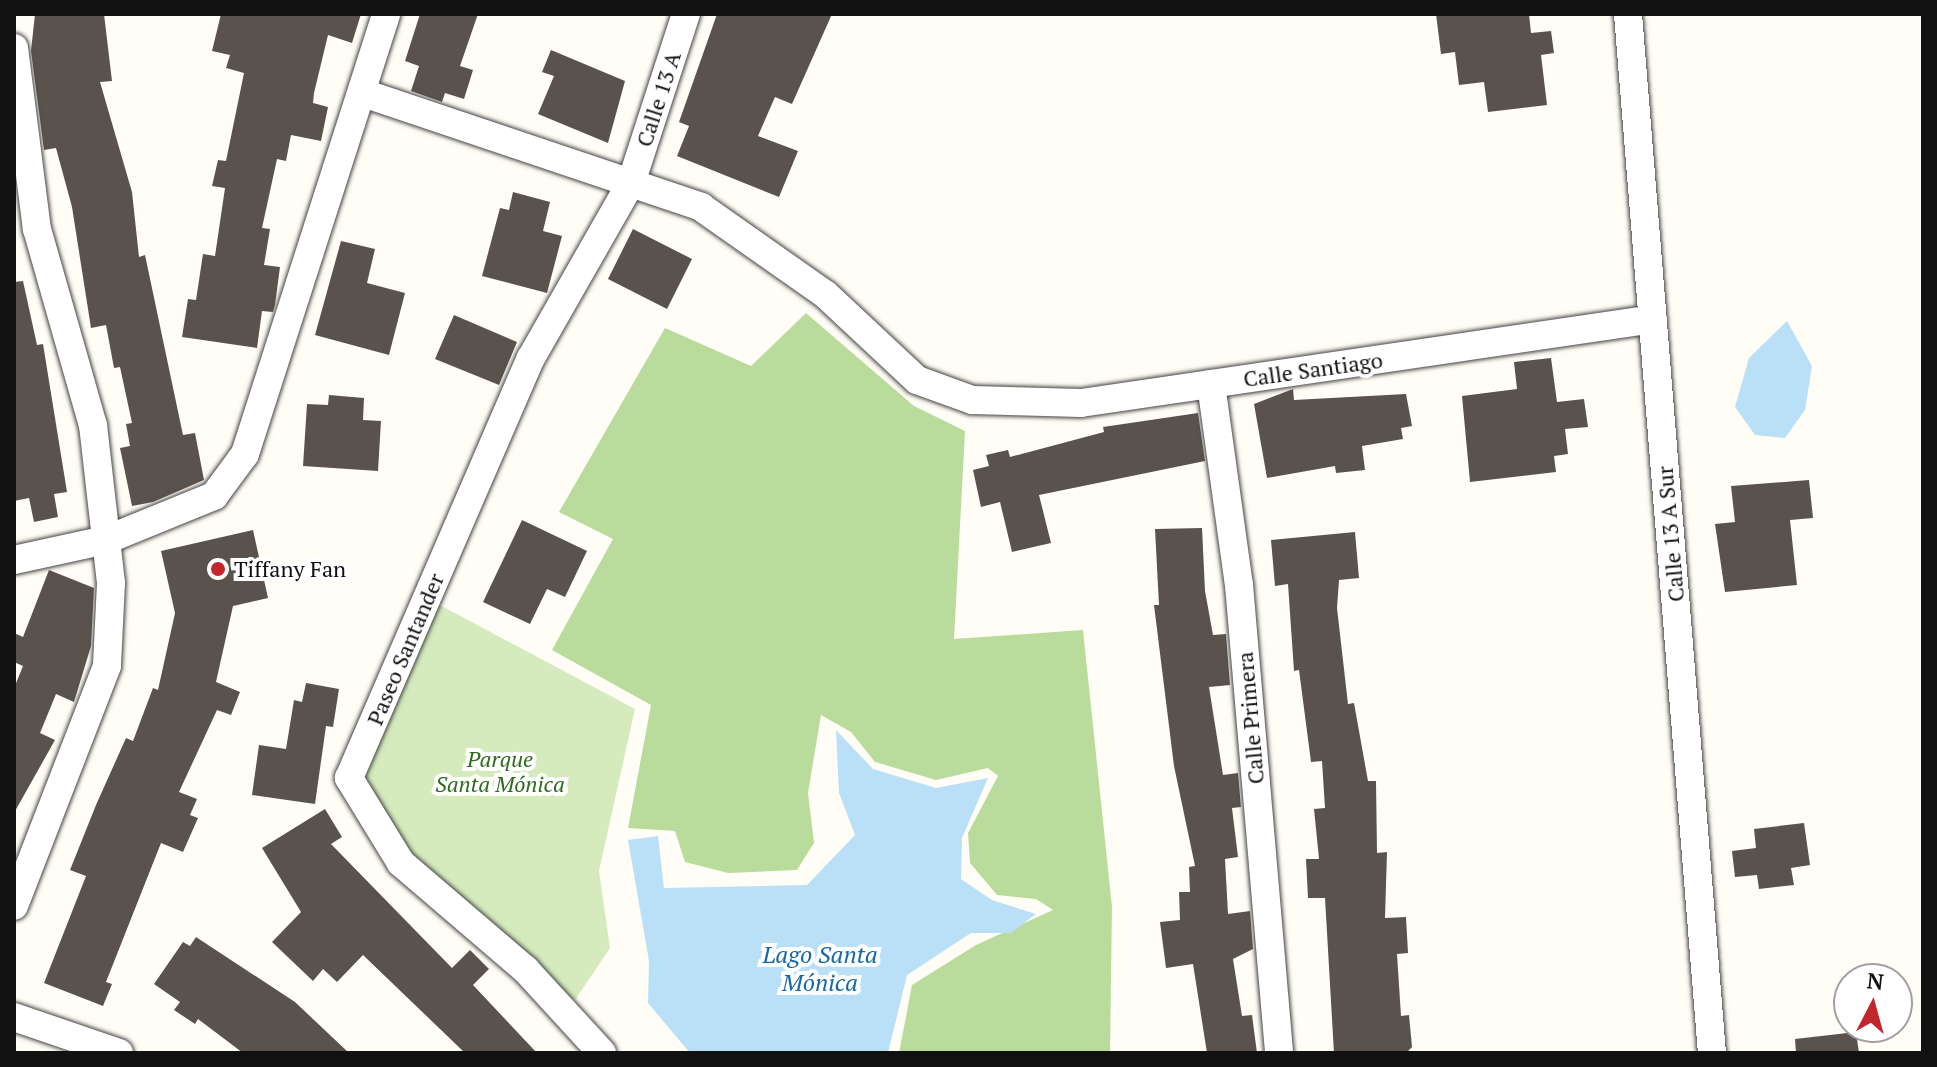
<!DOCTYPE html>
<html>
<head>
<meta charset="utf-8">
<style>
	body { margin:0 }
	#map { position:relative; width:1937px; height:1067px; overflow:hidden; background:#fffdf5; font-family:"PT Serif",serif }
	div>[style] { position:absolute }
	.green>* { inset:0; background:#d5ebbd }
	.forest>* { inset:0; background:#b9dc9c }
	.water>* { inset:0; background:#b9e0f7 }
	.building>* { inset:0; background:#5a524d }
	.roads { filter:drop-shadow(0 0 2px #444) drop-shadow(0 0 2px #444) }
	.minor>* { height:28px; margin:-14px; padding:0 14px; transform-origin:14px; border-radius:14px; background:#fff }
	.dots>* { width:22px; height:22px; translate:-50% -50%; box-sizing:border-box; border:4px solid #fff; border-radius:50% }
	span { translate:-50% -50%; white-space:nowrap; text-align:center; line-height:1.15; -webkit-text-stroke:8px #fff; paint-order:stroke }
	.street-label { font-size:22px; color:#111 }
	.poi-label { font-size:22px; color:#111 }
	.left { translate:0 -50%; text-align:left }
	.park-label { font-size:22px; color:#2f6b1f; font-style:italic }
	.water-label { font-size:24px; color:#1768a6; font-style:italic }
	.frame { position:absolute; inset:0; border:16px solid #111; pointer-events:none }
	.north { position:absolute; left:1833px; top:963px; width:80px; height:80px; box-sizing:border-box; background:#fff; border:2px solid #a0a0a0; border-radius:50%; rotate:6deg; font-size:22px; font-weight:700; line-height:32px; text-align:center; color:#111 }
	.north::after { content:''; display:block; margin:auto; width:28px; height:36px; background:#c4262e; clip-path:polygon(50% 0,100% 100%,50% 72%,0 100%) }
</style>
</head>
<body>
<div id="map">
	<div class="green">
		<i style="clip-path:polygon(436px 603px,635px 709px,599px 871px,610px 948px,575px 1000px,412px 859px,363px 773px)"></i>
	</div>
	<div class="forest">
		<i style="clip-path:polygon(806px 313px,914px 406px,965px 431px,954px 639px,1083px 630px,1112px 907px,1110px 1053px,899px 1053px,912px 985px,976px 945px,1053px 910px,1036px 899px,997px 895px,970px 863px,968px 833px,998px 776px,988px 768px,936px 780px,875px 762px,851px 732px,821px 715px,808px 793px,814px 843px,797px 870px,728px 873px,685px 862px,675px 831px,628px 828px,651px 705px,552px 650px,613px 539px,559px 512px,665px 328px,751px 366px)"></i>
	</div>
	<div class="water">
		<i style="clip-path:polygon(1787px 321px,1812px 366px,1805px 410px,1785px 438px,1755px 435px,1735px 407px,1749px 358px)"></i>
		<i style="clip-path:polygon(836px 730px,873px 769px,936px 788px,988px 778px,962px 838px,961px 879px,992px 900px,1036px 914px,1011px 933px,971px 933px,907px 975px,888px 1053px,690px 1053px,648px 1003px,649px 961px,628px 840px,658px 836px,664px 888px,807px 885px,855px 835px,839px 793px)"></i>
	</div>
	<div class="building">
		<i style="clip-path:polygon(35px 14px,104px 14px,112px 81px,100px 82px,132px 192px,139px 257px,145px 255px,183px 435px,195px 433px,204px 480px,153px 502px,132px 506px,120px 448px,130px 446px,126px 424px,132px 423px,120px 367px,114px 368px,106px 325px,91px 328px,72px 207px,56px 148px,44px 150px,31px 51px)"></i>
		<i style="clip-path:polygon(221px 14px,361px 14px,352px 43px,328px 35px,314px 93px,313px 103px,328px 107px,321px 141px,291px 135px,286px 161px,277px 159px,262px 228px,270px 229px,264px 265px,280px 267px,275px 305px,273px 312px,262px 311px,257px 348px,182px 337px,188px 299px,196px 300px,203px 254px,215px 256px,225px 188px,212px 186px,218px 160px,226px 161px,244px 73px,226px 68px,230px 55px,212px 51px)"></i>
		<i style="clip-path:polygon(420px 14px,478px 14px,460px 66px,473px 70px,464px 99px,445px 93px,442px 102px,411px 91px,419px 66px,405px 61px)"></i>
		<i style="clip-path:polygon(717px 14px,832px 14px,792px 104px,775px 97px,758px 136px,798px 151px,779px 197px,677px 156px,689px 126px,679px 122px)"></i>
		<i style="clip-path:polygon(1436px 14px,1529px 14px,1531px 33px,1551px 31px,1554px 53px,1541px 55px,1547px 105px,1488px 112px,1484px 82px,1459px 85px,1455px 52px,1441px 54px)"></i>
		<i style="clip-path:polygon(551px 50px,625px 81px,608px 143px,538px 114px,554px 76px,542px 72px)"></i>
		<i style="clip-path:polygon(513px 192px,550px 202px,543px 231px,562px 236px,547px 293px,482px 276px,500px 208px,509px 210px)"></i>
		<i style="clip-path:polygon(633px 229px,692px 259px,667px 309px,608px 279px)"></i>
		<i style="clip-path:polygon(341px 241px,375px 249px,367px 283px,405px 293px,389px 355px,315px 335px)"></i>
		<i style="clip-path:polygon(23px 281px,37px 345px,43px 344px,67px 492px,54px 494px,58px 517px,34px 522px,29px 498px,14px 501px,14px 282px)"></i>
		<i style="clip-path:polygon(454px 315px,517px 342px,499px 385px,435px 359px)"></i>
		<i style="clip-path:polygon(1551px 358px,1557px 402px,1584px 399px,1588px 427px,1565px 429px,1568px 454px,1554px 456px,1556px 472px,1470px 482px,1462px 396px,1517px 389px,1514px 362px)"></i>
		<i style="clip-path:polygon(1293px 389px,1294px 400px,1406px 394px,1412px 426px,1401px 428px,1403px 439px,1362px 446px,1365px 470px,1336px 473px,1335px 466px,1267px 478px,1254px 404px)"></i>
		<i style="clip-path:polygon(329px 395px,364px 398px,363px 420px,381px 421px,378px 471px,303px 466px,307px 404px,328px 405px)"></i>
		<i style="clip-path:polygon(1198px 413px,1205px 461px,1039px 495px,1051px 543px,1012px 552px,1000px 502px,981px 507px,973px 470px,989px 466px,986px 455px,1008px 450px,1010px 457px,1104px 432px,1103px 427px)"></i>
		<i style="clip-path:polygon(1809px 480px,1813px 518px,1790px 520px,1797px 585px,1725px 592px,1715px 524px,1735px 522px,1731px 486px)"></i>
		<i style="clip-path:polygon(522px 520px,587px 551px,565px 597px,547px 589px,530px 624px,483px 602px)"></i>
		<i style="clip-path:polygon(1202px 528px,1205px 591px,1213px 635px,1226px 634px,1230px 685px,1209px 687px,1223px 775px,1238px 773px,1241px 807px,1232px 808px,1238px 857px,1225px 859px,1228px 914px,1250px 911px,1253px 949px,1233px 959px,1242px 1016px,1252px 1015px,1257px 1053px,1207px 1053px,1193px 964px,1166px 968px,1160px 922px,1180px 920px,1179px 892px,1190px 892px,1189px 867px,1195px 866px,1174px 766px,1154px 605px,1159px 605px,1155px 529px)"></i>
		<i style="clip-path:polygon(253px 530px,268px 598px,233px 606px,216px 682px,240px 692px,231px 715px,217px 710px,179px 792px,197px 799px,190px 815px,198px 818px,183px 852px,161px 843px,106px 982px,112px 984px,103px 1006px,44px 983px,86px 876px,70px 870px,96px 805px,126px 738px,133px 741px,153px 688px,158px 690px,175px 613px,161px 551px)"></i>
		<i style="clip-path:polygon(1355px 532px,1359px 578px,1339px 580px,1337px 608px,1348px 704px,1354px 703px,1368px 781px,1376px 781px,1377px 853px,1387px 852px,1385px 918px,1406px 917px,1408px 953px,1397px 954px,1401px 1016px,1409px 1015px,1412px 1047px,1406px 1053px,1334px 1053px,1325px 898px,1308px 898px,1306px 859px,1319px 859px,1314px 809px,1325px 808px,1322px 761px,1311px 762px,1299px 670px,1294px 671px,1288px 584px,1275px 586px,1271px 540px)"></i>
		<i style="clip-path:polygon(49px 570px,94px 588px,91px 646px,74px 702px,56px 694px,40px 733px,55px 740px,14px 813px,14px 688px,23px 666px,14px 662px,14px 633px,23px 637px)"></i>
		<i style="clip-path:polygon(306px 683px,339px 689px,333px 727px,326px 726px,315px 804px,252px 795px,259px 745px,286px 749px,294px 700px,302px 702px)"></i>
		<i style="clip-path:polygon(325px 809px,342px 837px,331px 844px,452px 968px,470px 950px,489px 969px,473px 985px,537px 1053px,465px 1053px,363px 955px,337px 982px,323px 969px,313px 981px,272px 942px,301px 912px,262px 848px)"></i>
		<i style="clip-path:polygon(1804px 823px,1810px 865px,1791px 868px,1794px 885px,1759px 889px,1757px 875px,1735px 877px,1732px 851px,1756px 848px,1754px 829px)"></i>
		<i style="clip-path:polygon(196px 937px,295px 1002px,349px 1053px,243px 1053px,198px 1019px,195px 1024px,174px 1010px,180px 1002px,154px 984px,183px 942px,190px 946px)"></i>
		<i style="clip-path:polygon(1856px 1032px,1859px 1053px,1796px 1053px,1795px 1039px)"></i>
	</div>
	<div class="roads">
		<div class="minor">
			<i style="left:1628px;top:14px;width:1042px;rotate:85.38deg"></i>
			<i style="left:14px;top:48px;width:182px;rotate:82.8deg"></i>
			<i style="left:37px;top:229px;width:204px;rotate:74.1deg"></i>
			<i style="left:93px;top:425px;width:159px;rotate:83.5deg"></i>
			<i style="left:111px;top:583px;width:83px;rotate:92.8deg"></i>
			<i style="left:107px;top:666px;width:257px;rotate:111.2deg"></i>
			<i style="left:363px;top:93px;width:357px;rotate:18.6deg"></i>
			<i style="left:701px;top:207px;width:151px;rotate:35.1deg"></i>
			<i style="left:825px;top:294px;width:126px;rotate:43.1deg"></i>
			<i style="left:917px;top:380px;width:59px;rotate:20deg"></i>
			<i style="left:972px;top:400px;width:109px;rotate:1.6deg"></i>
			<i style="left:1081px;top:403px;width:578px;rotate:-8.35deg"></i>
			<i style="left:1211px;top:384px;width:203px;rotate:82.1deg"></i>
			<i style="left:1239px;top:585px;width:470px;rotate:85.1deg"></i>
			<i style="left:14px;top:560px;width:94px;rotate:-12.3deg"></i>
			<i style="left:106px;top:540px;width:117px;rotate:-22.2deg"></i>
			<i style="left:214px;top:496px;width:52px;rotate:-53.6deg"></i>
			<i style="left:245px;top:454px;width:462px;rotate:-72.2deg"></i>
			<i style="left:14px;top:1017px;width:111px;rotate:18.9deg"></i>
			<i style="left:602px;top:1053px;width:113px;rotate:-132.5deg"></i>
			<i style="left:526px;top:970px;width:165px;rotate:-139.4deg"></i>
			<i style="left:401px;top:863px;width:100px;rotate:-121.5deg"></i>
			<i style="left:349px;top:778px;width:458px;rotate:-66.6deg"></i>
			<i style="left:531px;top:358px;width:202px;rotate:-60.3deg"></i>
			<i style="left:631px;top:183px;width:178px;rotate:-72deg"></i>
		</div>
	</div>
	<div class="dots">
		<i style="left:218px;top:569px;background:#c4262e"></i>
	</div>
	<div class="street-label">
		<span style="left:658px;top:99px;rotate:-72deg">Calle 13 A</span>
		<span style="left:1313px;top:369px;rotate:-8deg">Calle Santiago</span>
		<span style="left:1670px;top:534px;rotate:-95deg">Calle 13 A Sur</span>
		<span style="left:405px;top:649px;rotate:-67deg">Paseo Santander</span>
		<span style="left:1250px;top:718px;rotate:-95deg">Calle Primera</span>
	</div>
	<div class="poi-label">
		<span class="left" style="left:234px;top:569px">Tiffany Fan</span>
	</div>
	<div class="park-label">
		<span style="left:500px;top:771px">Parque<br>Santa Mónica</span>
	</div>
	<div class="water-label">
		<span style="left:820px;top:969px">Lago Santa<br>Mónica</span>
	</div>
	<div class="frame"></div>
	<div class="north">N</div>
</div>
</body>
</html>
